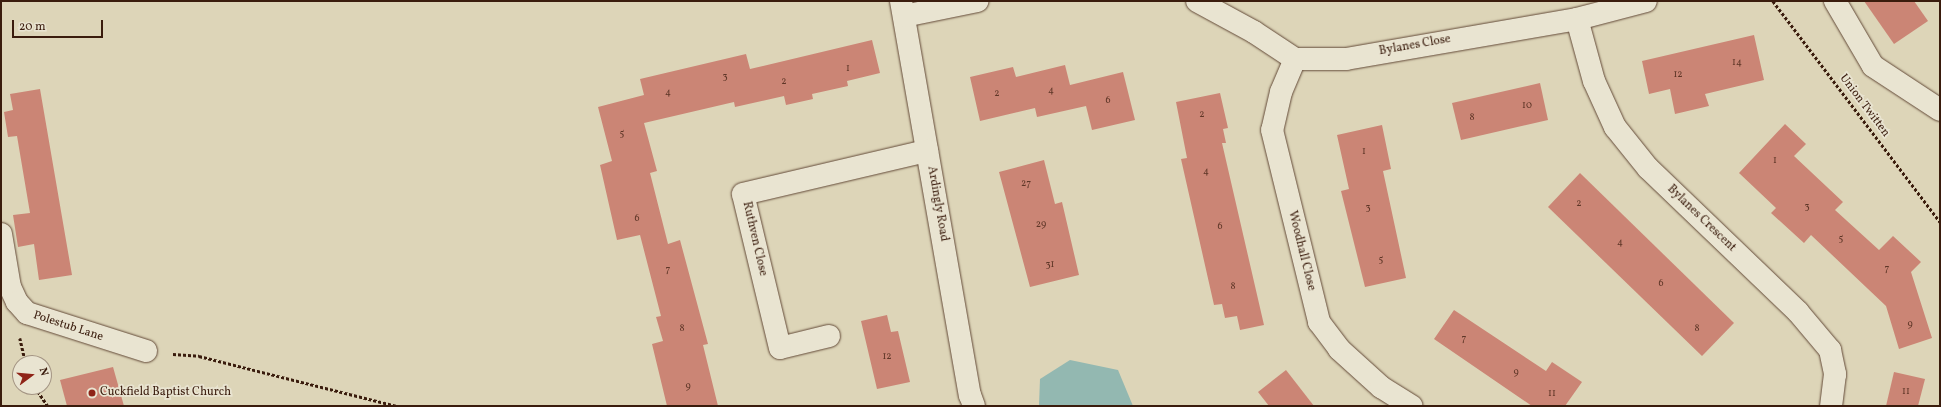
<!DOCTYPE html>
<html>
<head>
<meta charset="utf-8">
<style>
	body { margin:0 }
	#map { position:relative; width:1941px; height:407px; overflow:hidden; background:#ddd5b8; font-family:Vollkorn,serif }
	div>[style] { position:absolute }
	.water>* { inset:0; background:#93b8b1 }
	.building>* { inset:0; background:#cb8575 }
	.path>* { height:2.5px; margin-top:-1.25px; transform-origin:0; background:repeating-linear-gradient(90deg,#3a1c0d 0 3px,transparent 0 5px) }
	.roads { filter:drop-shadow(0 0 1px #634a38) drop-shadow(0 0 1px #634a38) }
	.minor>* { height:22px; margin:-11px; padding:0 11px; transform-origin:11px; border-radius:11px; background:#e9e4d1 }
	.dots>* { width:11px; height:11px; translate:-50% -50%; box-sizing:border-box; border:2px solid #e9e4d1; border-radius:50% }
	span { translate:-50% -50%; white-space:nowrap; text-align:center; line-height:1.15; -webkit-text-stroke:3.5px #e9e4d1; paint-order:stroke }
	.number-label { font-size:10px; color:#5e3627 }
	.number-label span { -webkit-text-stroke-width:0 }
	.street-label { font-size:12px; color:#3a1c0d }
	.poi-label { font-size:12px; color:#3a1c0d }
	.left { translate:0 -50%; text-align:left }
	.frame { position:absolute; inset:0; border:2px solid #3a1c0d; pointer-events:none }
	.north { position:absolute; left:12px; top:355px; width:40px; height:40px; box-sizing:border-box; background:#e9e4d1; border:1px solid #a39483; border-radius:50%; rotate:74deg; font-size:11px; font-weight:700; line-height:16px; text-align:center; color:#3a1c0d }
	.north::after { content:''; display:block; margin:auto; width:14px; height:18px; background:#8f2418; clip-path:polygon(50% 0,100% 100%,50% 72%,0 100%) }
	.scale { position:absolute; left:12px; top:20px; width:91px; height:18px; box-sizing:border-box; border:2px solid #3a1c0d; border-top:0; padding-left:5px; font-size:12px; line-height:14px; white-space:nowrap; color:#3a1c0d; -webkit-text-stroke:3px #e9e4d1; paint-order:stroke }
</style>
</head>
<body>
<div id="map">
	<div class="water">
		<i style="clip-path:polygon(1070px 360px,1118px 370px,1133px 406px,1039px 406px,1040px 379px)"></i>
	</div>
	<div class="building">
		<i style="clip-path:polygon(1864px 1px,1914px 1px,1928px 21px,1894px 44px)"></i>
		<i style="clip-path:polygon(1754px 35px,1764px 80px,1705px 94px,1709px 106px,1675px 114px,1670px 89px,1649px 94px,1642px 61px)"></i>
		<i style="clip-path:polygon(872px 40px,880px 73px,847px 81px,848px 86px,812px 94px,813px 99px,786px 105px,784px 96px,735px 107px,734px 102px,644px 123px,657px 171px,650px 173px,668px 244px,680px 240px,708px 344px,703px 345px,718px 406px,667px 406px,652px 344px,663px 341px,656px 317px,661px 316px,640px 235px,617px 240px,600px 165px,612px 161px,598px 107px,644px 95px,640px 79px,746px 54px,750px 69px)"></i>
		<i style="clip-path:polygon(1065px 65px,1070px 85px,1123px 72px,1135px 120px,1092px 130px,1086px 106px,1037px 117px,1035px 108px,980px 121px,970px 77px,1013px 67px,1016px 77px)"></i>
		<i style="clip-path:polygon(1540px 83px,1548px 120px,1461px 140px,1452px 103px)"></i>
		<i style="clip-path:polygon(40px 89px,72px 275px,39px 280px,34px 244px,18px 247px,13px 215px,30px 213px,17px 136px,8px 137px,4px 112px,13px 110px,10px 94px)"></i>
		<i style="clip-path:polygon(1220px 93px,1228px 128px,1223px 129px,1226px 143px,1222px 143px,1264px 325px,1240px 330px,1237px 316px,1225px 318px,1222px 304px,1214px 305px,1181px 159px,1187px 158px,1176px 102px)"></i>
		<i style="clip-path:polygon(1785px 124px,1806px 144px,1794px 156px,1843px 202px,1835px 210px,1879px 250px,1893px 236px,1921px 262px,1911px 272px,1932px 338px,1899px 349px,1886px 306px,1811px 235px,1804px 243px,1771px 213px,1776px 208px,1739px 173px)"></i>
		<i style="clip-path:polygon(1382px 125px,1391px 169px,1383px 171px,1406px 278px,1365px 287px,1341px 191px,1349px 189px,1337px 135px)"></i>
		<i style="clip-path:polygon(1044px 160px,1055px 204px,1062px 202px,1079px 275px,1030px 287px,999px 172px)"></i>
		<i style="clip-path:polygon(1580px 173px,1734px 323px,1702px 356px,1548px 207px)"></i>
		<i style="clip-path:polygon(1454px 310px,1546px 371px,1552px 362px,1582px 382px,1565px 406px,1532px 406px,1434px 339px)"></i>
		<i style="clip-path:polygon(887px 315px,891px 332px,898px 331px,910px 382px,877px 389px,861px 321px)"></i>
		<i style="clip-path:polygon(113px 367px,124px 406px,67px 406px,60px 380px)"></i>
		<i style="clip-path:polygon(1286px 370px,1314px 406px,1269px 406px,1258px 392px)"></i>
		<i style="clip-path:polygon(1894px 372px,1925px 379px,1918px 406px,1886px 406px)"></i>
	</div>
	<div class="path">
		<i style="left:1773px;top:1px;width:277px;rotate:52.9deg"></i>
		<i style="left:20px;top:338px;width:26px;rotate:77deg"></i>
		<i style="left:173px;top:354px;width:26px;rotate:4deg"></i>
		<i style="left:199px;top:356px;width:203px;rotate:14.2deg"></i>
		<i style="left:35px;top:387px;width:23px;rotate:56deg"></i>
	</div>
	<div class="roads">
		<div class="minor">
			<i style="left:901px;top:1px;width:400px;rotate:80.1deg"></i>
			<i style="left:970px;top:395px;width:12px;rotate:70deg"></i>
			<i style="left:1197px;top:1px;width:65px;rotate:28.5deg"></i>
			<i style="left:1254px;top:32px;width:49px;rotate:33.4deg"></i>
			<i style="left:1295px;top:59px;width:51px"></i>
			<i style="left:1346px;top:59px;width:234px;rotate:-9.8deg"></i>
			<i style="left:1577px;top:19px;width:71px;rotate:-14.6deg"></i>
			<i style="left:1835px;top:1px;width:75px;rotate:59.7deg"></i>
			<i style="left:1873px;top:66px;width:80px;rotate:33.3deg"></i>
			<i style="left:904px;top:16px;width:75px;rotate:-11.6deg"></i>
			<i style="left:1577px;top:19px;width:64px;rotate:74.7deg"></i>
			<i style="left:1594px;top:81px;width:51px;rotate:65.5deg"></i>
			<i style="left:1615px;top:127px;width:53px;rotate:51.2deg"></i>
			<i style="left:1648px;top:168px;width:208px;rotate:43.8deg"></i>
			<i style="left:1798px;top:312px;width:50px;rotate:49.9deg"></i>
			<i style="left:1830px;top:350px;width:25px;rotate:78deg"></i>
			<i style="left:1835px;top:374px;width:32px;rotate:97deg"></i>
			<i style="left:1295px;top:59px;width:36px;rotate:113deg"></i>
			<i style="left:1281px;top:92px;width:39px;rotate:103deg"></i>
			<i style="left:1272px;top:130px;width:198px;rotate:76.2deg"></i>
			<i style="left:1319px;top:322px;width:34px;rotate:53deg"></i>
			<i style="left:1339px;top:349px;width:57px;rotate:42.1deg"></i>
			<i style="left:1381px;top:387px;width:36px;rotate:32deg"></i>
			<i style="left:1px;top:234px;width:54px;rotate:80.4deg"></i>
			<i style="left:10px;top:287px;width:17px;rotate:65deg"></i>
			<i style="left:17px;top:302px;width:15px;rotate:48deg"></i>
			<i style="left:27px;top:313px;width:125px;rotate:17.7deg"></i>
			<i style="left:829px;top:336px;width:50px;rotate:166.2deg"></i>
			<i style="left:780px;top:348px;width:158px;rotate:-103.5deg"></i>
			<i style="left:743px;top:194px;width:189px;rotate:-13.2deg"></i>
		</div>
	</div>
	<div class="dots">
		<i style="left:92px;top:393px;background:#8f2418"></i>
	</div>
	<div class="number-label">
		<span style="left:1737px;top:63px">14</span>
		<span style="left:848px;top:69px">1</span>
		<span style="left:1678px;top:75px">12</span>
		<span style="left:725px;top:77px">3</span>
		<span style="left:784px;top:82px">2</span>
		<span style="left:1051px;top:91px">4</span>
		<span style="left:668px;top:93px">4</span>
		<span style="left:997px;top:94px">2</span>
		<span style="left:1108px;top:101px">6</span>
		<span style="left:1527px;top:106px">10</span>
		<span style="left:1202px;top:115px">2</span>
		<span style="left:1472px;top:118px">8</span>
		<span style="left:622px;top:134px">5</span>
		<span style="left:1364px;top:152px">1</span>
		<span style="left:1775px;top:161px">1</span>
		<span style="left:1206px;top:172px">4</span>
		<span style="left:1026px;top:184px">27</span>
		<span style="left:1579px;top:204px">2</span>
		<span style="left:1807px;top:207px">3</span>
		<span style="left:1368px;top:208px">3</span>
		<span style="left:637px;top:219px">6</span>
		<span style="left:1041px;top:225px">29</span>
		<span style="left:1220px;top:227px">6</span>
		<span style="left:1841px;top:239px">5</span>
		<span style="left:1620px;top:243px">4</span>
		<span style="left:1381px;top:260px">5</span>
		<span style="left:1050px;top:265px">31</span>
		<span style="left:1887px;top:269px">7</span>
		<span style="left:668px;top:270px">7</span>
		<span style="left:1661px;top:284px">6</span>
		<span style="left:1233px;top:287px">8</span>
		<span style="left:1910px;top:325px">9</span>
		<span style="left:682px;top:329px">8</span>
		<span style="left:1697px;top:329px">8</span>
		<span style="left:1464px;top:339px">7</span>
		<span style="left:887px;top:357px">12</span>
		<span style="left:1516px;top:373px">9</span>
		<span style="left:688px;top:387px">9</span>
		<span style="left:1906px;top:392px">11</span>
		<span style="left:1552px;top:394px">11</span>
	</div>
	<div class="street-label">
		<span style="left:1415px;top:46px;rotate:-10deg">Bylanes Close</span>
		<span style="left:1864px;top:106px;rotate:53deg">Union Twitten</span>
		<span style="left:937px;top:204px;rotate:80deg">Ardingly Road</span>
		<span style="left:1701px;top:219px;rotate:44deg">Bylanes Crescent</span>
		<span style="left:754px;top:239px;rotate:77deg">Ruthven Close</span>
		<span style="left:1301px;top:251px;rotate:76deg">Woodhall Close</span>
		<span style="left:68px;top:327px;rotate:18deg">Polestub Lane</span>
	</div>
	<div class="poi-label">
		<span class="left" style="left:100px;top:393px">Cuckfield Baptist Church</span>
	</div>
	<div class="frame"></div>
	<div class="north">N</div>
	<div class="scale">20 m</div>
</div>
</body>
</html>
